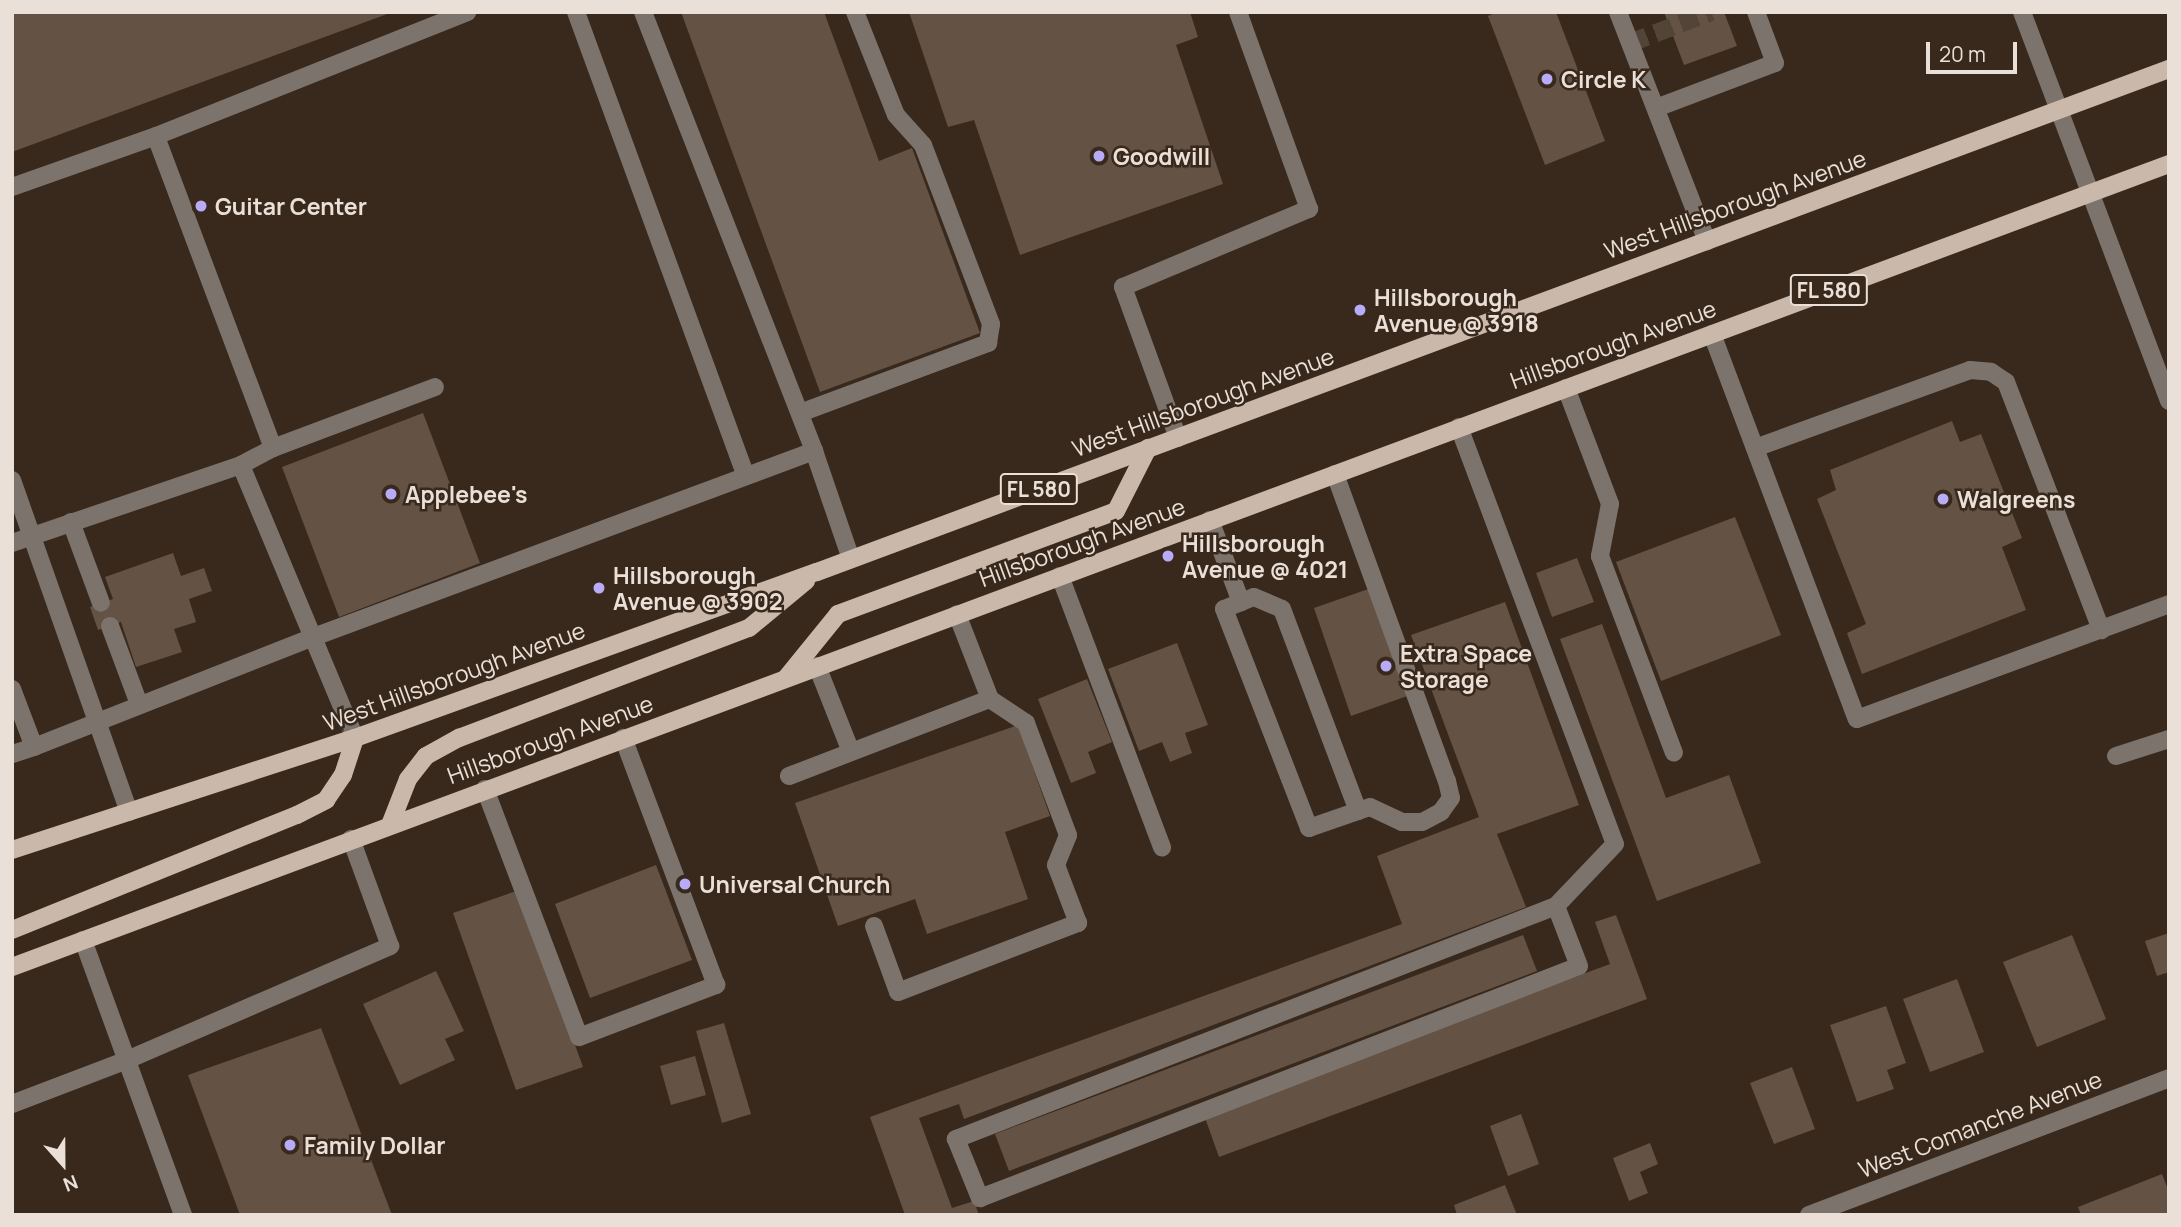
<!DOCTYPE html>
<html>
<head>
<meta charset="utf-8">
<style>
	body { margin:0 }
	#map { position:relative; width:2181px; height:1227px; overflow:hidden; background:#38291c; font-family:Manrope,sans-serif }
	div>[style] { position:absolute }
	.building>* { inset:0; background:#645244 }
	.minor-tunnel>* { height:18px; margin-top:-9px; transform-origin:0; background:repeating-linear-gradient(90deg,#534438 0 18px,transparent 0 27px) }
	.minor>* { height:18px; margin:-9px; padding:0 9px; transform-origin:9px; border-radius:9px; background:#7b736c }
	.major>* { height:18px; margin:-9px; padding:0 9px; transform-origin:9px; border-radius:9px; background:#cab9ab }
	.dots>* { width:19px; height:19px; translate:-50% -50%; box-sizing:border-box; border:4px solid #38291c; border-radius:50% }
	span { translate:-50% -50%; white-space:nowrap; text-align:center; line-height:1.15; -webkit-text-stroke:5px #38291c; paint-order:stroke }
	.shield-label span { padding:2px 5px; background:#38291c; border:2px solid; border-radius:5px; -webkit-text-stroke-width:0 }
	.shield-label { font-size:21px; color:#eae0d7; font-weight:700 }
	.poi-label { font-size:23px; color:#eae0d7; font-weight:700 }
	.left { translate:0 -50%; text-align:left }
	.street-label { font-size:23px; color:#eae0d7 }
	.frame { position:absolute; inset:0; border:14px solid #eae0d7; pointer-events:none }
	.north { position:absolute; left:28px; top:1129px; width:70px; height:70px; -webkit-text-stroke:5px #38291c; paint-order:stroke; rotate:159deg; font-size:19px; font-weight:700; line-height:28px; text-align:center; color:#eae0d7 }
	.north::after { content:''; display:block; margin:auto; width:24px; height:32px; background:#eae0d7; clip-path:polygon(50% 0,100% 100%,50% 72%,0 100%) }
	.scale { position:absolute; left:1926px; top:42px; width:91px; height:32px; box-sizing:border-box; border:4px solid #eae0d7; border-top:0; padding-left:9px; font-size:21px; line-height:24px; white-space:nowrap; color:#eae0d7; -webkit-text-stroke:5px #38291c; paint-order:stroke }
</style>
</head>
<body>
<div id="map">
	<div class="building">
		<i style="clip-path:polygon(12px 12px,390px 12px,390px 13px,12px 152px)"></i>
		<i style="clip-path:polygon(681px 12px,824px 12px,879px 161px,912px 148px,980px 333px,820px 392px)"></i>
		<i style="clip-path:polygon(909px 12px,1190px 12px,1198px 37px,1176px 45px,1223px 184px,1020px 255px,974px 120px,948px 127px)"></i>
		<i style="clip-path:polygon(1497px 12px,1556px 12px,1605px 141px,1545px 165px,1488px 16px)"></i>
		<i style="clip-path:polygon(1664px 12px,1724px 12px,1737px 46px,1684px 65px)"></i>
		<i style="clip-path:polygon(423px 413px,480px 563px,339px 617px,282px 467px)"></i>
		<i style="clip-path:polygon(1952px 421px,1960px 442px,1981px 434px,2022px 538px,2002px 547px,2026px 610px,1862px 674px,1847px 633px,1866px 624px,1817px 499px,1836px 490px,1830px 470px)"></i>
		<i style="clip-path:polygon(1735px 517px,1781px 635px,1661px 681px,1616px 562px)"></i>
		<i style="clip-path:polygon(173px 553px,181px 576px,204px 568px,212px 591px,189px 599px,196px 622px,174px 629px,182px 652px,136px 667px,121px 622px,98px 630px,90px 607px,113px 599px,105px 577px)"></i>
		<i style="clip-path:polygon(1577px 558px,1594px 602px,1552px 617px,1536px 573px)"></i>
		<i style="clip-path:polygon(1374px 587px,1410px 695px,1351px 716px,1314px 608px)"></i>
		<i style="clip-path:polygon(1505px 602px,1579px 805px,1497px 834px,1526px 907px,964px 1119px,959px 1104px,919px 1118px,952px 1208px,974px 1201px,979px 1215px,905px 1215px,870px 1117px,1402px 924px,1377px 856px,1479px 817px,1411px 635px)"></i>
		<i style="clip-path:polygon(1602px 624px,1666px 798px,1729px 775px,1761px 863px,1657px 901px,1560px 639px)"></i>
		<i style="clip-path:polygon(1177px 643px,1208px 725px,1185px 733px,1192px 753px,1170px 762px,1162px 742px,1139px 751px,1108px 669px)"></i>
		<i style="clip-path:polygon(1087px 679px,1112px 742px,1088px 752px,1096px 773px,1071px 783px,1038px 699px)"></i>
		<i style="clip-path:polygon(1018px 725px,1050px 816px,1005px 832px,1028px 899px,927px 934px,915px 899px,838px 926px,795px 803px)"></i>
		<i style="clip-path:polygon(656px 865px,692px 960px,590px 998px,555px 904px)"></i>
		<i style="clip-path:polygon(519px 890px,583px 1067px,516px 1090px,453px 913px)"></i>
		<i style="clip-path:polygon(1616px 915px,1647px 999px,1219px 1157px,1204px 1115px,1610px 964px,1595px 922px)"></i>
		<i style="clip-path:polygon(2169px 933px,2169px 972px,2157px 976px,2145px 941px)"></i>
		<i style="clip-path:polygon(1523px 935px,1537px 971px,1009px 1171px,995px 1134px)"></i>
		<i style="clip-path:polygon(2072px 935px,2106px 1019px,2037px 1047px,2003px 962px)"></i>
		<i style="clip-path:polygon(436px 971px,464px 1031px,445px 1039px,455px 1060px,400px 1085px,363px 1004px)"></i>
		<i style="clip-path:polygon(1957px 979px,1984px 1052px,1930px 1072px,1903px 999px)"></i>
		<i style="clip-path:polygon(1886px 1006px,1906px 1063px,1887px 1070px,1894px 1089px,1857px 1102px,1830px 1025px)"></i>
		<i style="clip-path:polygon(724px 1023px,751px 1114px,722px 1123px,696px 1031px)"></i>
		<i style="clip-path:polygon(321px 1028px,392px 1215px,240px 1215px,188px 1075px)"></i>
		<i style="clip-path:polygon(695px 1056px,706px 1095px,671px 1105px,660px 1066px)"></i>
		<i style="clip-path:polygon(1792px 1067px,1815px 1129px,1774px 1144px,1750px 1083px)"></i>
		<i style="clip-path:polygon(1521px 1114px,1539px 1164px,1508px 1176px,1490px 1126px)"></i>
		<i style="clip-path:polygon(1650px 1143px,1658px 1164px,1640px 1172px,1648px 1193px,1629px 1201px,1613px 1158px)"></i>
		<i style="clip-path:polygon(2162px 1174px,2169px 1192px,2169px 1215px,2081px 1215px,2078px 1207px)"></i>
		<i style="clip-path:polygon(1505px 1185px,1517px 1215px,1457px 1215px,1454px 1205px)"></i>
	</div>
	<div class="minor-tunnel">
		<i style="left:1630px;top:43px;width:87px;rotate:-20.9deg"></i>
	</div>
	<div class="minor">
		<i style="left:576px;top:12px;width:494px;rotate:69.9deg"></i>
		<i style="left:643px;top:12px;width:471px;rotate:68.7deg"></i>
		<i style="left:814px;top:451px;width:114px;rotate:71.1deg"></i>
		<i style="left:1618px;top:12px;width:246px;rotate:68.8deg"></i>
		<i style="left:2022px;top:12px;width:416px;rotate:69.3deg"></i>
		<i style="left:1656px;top:108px;width:127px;rotate:-20.7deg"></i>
		<i style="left:1775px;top:63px;width:54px;rotate:-110.4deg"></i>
		<i style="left:12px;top:187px;width:153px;rotate:-19.5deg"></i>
		<i style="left:1712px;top:334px;width:411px;rotate:69.4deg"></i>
		<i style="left:1857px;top:719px;width:333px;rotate:-20.2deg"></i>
		<i style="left:1566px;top:388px;width:124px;rotate:69.2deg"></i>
		<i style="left:1610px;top:504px;width:53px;rotate:100.9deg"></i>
		<i style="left:1600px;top:556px;width:210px;rotate:69.4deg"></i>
		<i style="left:800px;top:413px;width:201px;rotate:-20.4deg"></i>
		<i style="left:988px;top:343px;width:19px;rotate:-81deg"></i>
		<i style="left:991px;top:324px;width:191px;rotate:-110.8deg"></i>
		<i style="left:923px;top:145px;width:40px;rotate:-132deg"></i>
		<i style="left:896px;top:115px;width:111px;rotate:-111.7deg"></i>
		<i style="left:1459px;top:427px;width:445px;rotate:69.5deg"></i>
		<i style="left:1615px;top:844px;width:86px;rotate:133.6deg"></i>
		<i style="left:1556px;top:906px;width:644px;rotate:158.78deg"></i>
		<i style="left:956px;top:1139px;width:64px;rotate:67.9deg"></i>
		<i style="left:980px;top:1198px;width:642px;rotate:-21.17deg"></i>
		<i style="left:1579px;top:966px;width:64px;rotate:-111deg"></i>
		<i style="left:1178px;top:438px;width:161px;rotate:-110deg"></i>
		<i style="left:1123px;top:287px;width:202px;rotate:-22.8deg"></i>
		<i style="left:1309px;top:209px;width:209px;rotate:-109.8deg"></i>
		<i style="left:273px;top:448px;width:173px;rotate:-20.6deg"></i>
		<i style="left:1755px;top:448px;width:229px;rotate:-19.9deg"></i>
		<i style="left:1970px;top:370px;width:21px;rotate:5deg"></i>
		<i style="left:1991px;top:372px;width:18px;rotate:34deg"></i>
		<i style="left:2006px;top:382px;width:266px;rotate:69deg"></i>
		<i style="left:1335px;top:474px;width:327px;rotate:70deg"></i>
		<i style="left:1447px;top:781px;width:17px;rotate:77deg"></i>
		<i style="left:1451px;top:798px;width:17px;rotate:126deg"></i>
		<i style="left:1441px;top:812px;width:21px;rotate:152deg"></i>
		<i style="left:1422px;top:822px;width:20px;rotate:180deg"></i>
		<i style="left:1402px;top:822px;width:35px;rotate:-155deg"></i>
		<i style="left:1370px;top:807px;width:13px;rotate:162deg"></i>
		<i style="left:1358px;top:811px;width:52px;rotate:160.9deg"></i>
		<i style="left:1309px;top:828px;width:235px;rotate:-111.2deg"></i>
		<i style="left:1224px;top:609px;width:32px;rotate:-22deg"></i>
		<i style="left:1254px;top:597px;width:30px;rotate:23deg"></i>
		<i style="left:1282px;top:609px;width:216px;rotate:69.4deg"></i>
		<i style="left:12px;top:480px;width:352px;rotate:70.6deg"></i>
		<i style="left:1210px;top:520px;width:88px;rotate:69.3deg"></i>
		<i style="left:71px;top:522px;width:86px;rotate:69.7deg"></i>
		<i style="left:12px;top:543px;width:242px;rotate:-18.8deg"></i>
		<i style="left:1060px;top:576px;width:290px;rotate:69.4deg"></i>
		<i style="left:110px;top:626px;width:83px;rotate:69.6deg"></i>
		<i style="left:817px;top:666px;width:92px;rotate:68.4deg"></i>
		<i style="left:12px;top:689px;width:62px;rotate:69.2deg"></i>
		<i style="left:34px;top:747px;width:23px;rotate:162deg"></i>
		<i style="left:355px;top:738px;width:296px;rotate:-112.7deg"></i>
		<i style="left:241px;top:465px;width:36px;rotate:-28deg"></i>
		<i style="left:273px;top:448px;width:333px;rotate:-110.6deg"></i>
		<i style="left:156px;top:136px;width:335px;rotate:-21.7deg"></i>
		<i style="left:34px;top:747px;width:298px;rotate:-21.5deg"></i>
		<i style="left:311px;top:638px;width:537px;rotate:-20.39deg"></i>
		<i style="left:2116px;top:756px;width:56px;rotate:-17.8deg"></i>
		<i style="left:789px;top:776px;width:215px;rotate:-21deg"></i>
		<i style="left:485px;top:789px;width:265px;rotate:69.2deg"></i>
		<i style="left:579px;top:1037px;width:147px;rotate:-20.8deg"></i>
		<i style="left:716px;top:985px;width:264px;rotate:-110.6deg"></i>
		<i style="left:874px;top:926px;width:70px;rotate:70deg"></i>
		<i style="left:898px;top:992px;width:193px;rotate:-21deg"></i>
		<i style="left:1078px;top:923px;width:62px;rotate:-110.8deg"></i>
		<i style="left:1056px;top:865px;width:32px;rotate:-68deg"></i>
		<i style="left:1068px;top:835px;width:120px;rotate:-110.6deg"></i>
		<i style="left:1026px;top:723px;width:43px;rotate:-146.3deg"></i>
		<i style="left:990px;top:699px;width:91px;rotate:-111.2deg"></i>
		<i style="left:83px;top:940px;width:293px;rotate:70deg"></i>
		<i style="left:12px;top:1104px;width:123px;rotate:-20.9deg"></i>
		<i style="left:127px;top:1060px;width:287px;rotate:-23.4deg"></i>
		<i style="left:390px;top:946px;width:114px;rotate:-110deg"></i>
		<i style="left:1809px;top:1215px;width:385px;rotate:-20.8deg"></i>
	</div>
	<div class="major">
		<i style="left:787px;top:677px;width:81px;rotate:-51deg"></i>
		<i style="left:838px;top:614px;width:296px;rotate:-20.3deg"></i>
		<i style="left:1116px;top:511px;width:71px;rotate:-63.1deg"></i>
		<i style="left:390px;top:825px;width:49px;rotate:-68.6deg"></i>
		<i style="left:408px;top:779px;width:29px;rotate:-52deg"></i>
		<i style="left:426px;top:756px;width:38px;rotate:-29deg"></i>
		<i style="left:459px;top:738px;width:310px;rotate:-20.8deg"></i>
		<i style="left:749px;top:628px;width:74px;rotate:-39.5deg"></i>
		<i style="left:12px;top:850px;width:361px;rotate:-18.1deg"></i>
		<i style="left:355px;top:738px;width:491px;rotate:-19.8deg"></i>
		<i style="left:817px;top:572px;width:1443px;rotate:-20.41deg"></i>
		<i style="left:12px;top:930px;width:307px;rotate:-22deg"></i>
		<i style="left:297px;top:815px;width:33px;rotate:-27deg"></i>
		<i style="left:326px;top:800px;width:30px;rotate:-56deg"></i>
		<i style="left:343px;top:775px;width:39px;rotate:-72deg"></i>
		<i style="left:12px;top:967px;width:2302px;rotate:-20.42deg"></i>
	</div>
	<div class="dots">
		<i style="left:1547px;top:79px;background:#b8abf7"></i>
		<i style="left:1099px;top:156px;background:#b8abf7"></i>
		<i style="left:201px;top:206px;background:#b8abf7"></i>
		<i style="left:1360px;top:310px;background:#b8abf7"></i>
		<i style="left:391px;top:494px;background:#b8abf7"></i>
		<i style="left:1943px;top:499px;background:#b8abf7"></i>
		<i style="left:1168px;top:556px;background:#b8abf7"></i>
		<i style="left:599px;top:588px;background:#b8abf7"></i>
		<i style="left:1386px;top:666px;background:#b8abf7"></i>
		<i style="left:685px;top:884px;background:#b8abf7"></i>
		<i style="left:290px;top:1145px;background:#b8abf7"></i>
	</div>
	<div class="shield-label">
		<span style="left:1829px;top:290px">FL 580</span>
		<span style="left:1039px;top:489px">FL 580</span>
	</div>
	<div class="poi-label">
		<span class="left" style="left:1561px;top:79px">Circle K</span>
		<span class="left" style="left:1113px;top:156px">Goodwill</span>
		<span class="left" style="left:215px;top:206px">Guitar Center</span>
		<span class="left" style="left:1374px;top:310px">Hillsborough<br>Avenue @ 3918</span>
		<span class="left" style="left:405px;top:494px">Applebee's</span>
		<span class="left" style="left:1957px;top:499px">Walgreens</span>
		<span class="left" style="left:1182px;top:556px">Hillsborough<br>Avenue @ 4021</span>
		<span class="left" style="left:613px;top:588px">Hillsborough<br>Avenue @ 3902</span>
		<span class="left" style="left:1400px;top:666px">Extra Space<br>Storage</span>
		<span class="left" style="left:699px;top:884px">Universal Church</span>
		<span class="left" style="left:304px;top:1145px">Family Dollar</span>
	</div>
	<div class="street-label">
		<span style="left:1735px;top:204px;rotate:-20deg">West Hillsborough Avenue</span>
		<span style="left:1613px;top:344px;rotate:-20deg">Hillsborough Avenue</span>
		<span style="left:1203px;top:402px;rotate:-20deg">West Hillsborough Avenue</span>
		<span style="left:1082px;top:542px;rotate:-20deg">Hillsborough Avenue</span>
		<span style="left:454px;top:676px;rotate:-20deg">West Hillsborough Avenue</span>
		<span style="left:550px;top:739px;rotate:-20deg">Hillsborough Avenue</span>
		<span style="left:1980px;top:1124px;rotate:-21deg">West Comanche Avenue</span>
	</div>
	<div class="frame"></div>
	<div class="north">N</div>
	<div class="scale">20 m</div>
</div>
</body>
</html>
